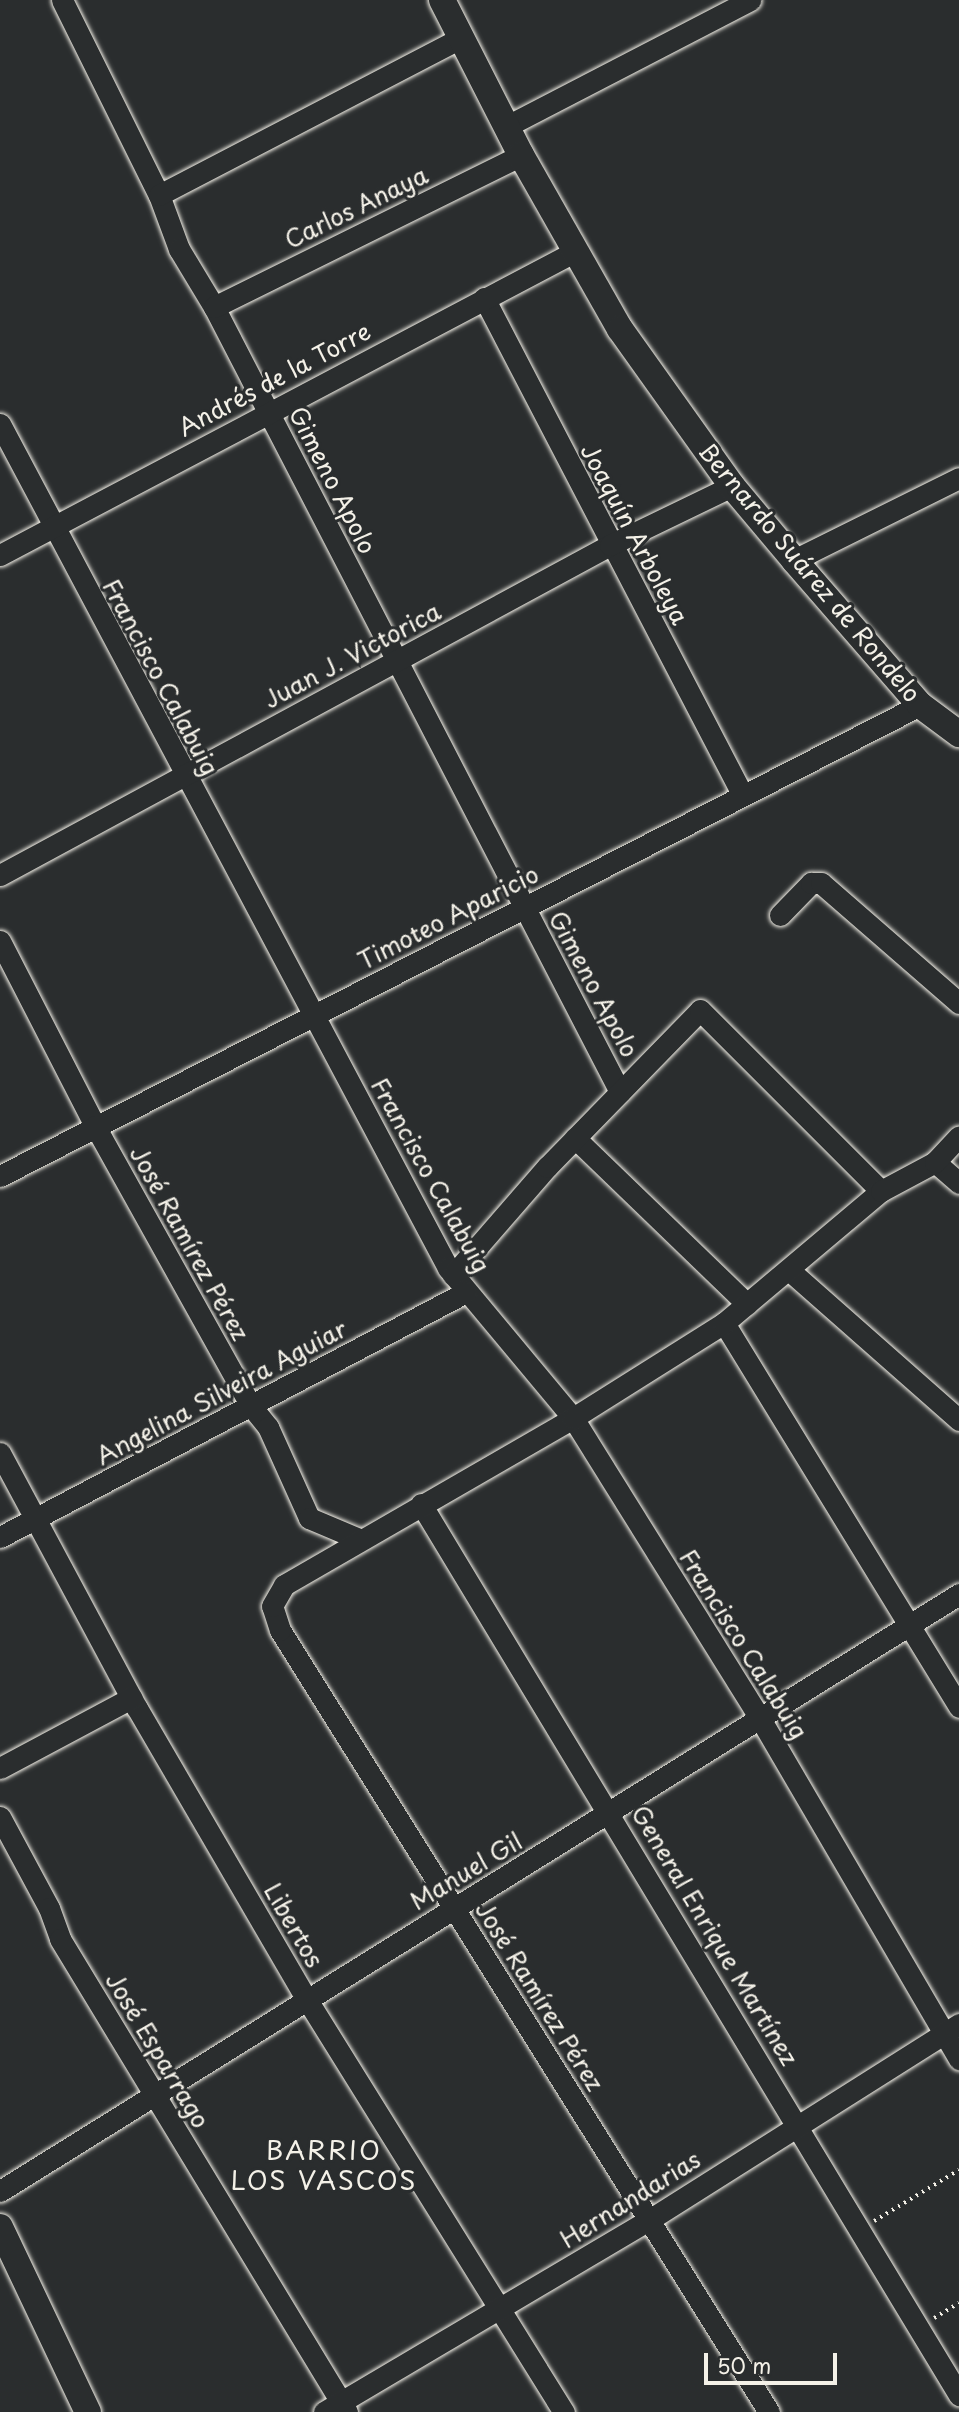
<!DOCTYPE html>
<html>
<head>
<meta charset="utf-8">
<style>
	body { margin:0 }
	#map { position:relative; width:959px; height:2412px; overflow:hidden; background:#2a2d2e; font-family:"Playpen Sans",sans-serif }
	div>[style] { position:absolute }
	.path>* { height:3.5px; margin-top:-1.75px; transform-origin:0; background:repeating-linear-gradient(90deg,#f4f1e8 0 2px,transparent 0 7px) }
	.roads { filter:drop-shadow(0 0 2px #f4f1e8) drop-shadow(0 0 2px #f4f1e8) }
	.minor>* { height:21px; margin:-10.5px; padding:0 10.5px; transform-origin:10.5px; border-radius:10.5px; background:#2a2d2e }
	.tertiary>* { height:26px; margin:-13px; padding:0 13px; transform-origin:13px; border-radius:13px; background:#2a2d2e }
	span { translate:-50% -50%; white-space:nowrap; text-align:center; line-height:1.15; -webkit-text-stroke:6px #2a2d2e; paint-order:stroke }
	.street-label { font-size:24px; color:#f4f1e8 }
	.neighbourhood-label { font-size:26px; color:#f4f1e8; letter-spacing:2px }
	.scale { position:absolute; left:704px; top:2353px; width:133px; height:32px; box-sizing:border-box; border:4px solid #f4f1e8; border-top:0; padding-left:9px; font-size:21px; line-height:24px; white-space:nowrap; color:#f4f1e8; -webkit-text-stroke:5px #2a2d2e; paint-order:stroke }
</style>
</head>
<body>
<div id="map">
	<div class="path">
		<i style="left:874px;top:2221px;width:99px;rotate:-31deg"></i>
		<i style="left:934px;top:2318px;width:29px;rotate:-31deg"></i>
	</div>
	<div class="roads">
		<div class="minor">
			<i style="left:62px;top:0;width:218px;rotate:63.6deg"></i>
			<i style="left:159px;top:195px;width:58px;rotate:69.7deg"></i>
			<i style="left:179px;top:249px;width:68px;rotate:58.9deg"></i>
			<i style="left:214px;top:307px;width:884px;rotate:62.65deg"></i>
			<i style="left:507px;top:126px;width:274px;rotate:-27.4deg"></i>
			<i style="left:159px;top:195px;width:340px;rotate:-27.5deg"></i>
			<i style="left:484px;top:298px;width:557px;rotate:62.51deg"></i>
			<i style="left:214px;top:307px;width:343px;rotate:-26.3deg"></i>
			<i style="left:0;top:424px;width:956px;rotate:62.04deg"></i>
			<i style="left:448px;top:1268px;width:195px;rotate:50.2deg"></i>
			<i style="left:573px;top:1418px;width:356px;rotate:58.1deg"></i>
			<i style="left:761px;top:1720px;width:393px;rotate:59.7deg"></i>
			<i style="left:0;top:555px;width:649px;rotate:-27.83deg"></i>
			<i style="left:794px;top:560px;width:184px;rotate:-26.4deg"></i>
			<i style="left:0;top:875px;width:694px;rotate:-28.41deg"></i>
			<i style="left:610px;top:545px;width:136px;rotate:-25.8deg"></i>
			<i style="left:780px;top:915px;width:45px;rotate:-45.9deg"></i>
			<i style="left:811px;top:883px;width:10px"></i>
			<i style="left:821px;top:883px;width:183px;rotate:41deg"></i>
			<i style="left:0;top:941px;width:208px;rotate:62.8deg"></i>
			<i style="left:95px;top:1126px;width:321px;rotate:60.9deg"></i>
			<i style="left:251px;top:1406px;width:27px;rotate:51deg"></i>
			<i style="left:268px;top:1427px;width:100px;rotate:65.7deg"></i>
			<i style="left:309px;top:1518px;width:56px;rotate:22.9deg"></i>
			<i style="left:575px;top:1138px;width:239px;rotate:44deg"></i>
			<i style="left:935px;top:1162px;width:32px;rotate:41deg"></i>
			<i style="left:0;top:1176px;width:1034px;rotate:-27.11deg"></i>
			<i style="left:789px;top:1270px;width:227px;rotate:41.4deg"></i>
			<i style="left:453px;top:1275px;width:143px;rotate:-49deg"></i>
			<i style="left:547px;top:1167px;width:219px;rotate:-45.7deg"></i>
			<i style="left:700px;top:1010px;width:256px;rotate:45deg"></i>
			<i style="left:724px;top:1323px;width:450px;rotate:58.5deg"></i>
			<i style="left:0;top:1453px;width:289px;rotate:61.8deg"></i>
			<i style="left:137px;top:1708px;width:336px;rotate:59.8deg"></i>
			<i style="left:306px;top:1998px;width:488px;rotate:58.1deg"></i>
			<i style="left:421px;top:1504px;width:1041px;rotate:58.88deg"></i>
			<i style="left:0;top:1537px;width:526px;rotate:-27.73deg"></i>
			<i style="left:0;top:1768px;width:149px;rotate:-28.1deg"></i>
			<i style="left:0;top:1817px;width:103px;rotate:61.7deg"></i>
			<i style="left:49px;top:1908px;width:33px;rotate:70deg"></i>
			<i style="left:60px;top:1939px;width:553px;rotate:58.75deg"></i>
			<i style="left:0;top:2191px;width:1130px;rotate:-31.9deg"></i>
			<i style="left:324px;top:2412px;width:377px;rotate:-30.6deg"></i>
			<i style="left:649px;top:2220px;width:367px;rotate:-32.3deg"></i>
			<i style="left:769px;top:2412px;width:922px;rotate:-122.02deg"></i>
			<i style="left:280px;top:1630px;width:25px;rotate:-108deg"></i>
			<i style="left:272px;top:1606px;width:24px;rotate:-60deg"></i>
			<i style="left:284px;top:1585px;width:334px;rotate:-30deg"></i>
			<i style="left:573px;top:1418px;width:178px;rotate:-32.2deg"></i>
			<i style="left:724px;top:1323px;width:205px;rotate:-40.1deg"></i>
			<i style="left:881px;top:1191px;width:61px;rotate:-28.2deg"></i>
			<i style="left:935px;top:1162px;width:35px;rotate:-47deg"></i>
		</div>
		<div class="tertiary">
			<i style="left:442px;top:0;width:174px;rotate:63deg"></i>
			<i style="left:521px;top:155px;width:200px;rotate:60.4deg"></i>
			<i style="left:620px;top:329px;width:193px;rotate:54.5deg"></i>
			<i style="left:732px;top:486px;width:97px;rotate:50deg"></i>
			<i style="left:794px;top:560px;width:192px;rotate:49deg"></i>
			<i style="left:920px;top:705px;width:49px;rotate:36.6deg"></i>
			<i style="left:0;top:2227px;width:205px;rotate:64.6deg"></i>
		</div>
	</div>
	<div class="street-label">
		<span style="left:356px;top:207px;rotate:-26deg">Carlos Anaya</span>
		<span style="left:274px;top:379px;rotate:-28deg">Andrés de la Torre</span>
		<span style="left:333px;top:480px;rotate:63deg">Gimeno Apolo</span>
		<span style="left:635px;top:534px;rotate:62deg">Joaquín Arboleya</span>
		<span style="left:810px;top:572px;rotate:50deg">Bernardo Suárez de Rondelo</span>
		<span style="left:352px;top:655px;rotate:-28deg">Juan J. Victorica</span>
		<span style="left:161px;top:677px;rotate:62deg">Francisco Calabuig</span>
		<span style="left:448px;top:917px;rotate:-27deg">Timoteo Aparicio</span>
		<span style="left:594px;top:984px;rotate:62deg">Gimeno Apolo</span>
		<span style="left:431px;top:1175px;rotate:61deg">Francisco Calabuig</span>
		<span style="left:190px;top:1243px;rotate:61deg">José Ramírez Pérez</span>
		<span style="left:221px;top:1392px;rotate:-28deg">Angelina Silveira Aguiar</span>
		<span style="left:744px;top:1644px;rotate:58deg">Francisco Calabuig</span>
		<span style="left:466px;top:1871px;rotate:-31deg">Manuel Gil</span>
		<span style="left:294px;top:1925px;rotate:60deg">Libertos</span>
		<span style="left:715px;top:1935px;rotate:59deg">General Enrique Martínez</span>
		<span style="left:540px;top:1996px;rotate:58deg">José Ramírez Pérez</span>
		<span style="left:158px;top:2050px;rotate:59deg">José Esparrago</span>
		<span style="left:630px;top:2199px;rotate:-32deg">Hernandarias</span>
	</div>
	<div class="neighbourhood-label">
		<span style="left:324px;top:2165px">BARRIO<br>LOS VASCOS</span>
	</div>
	<div class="scale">50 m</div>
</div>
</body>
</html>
